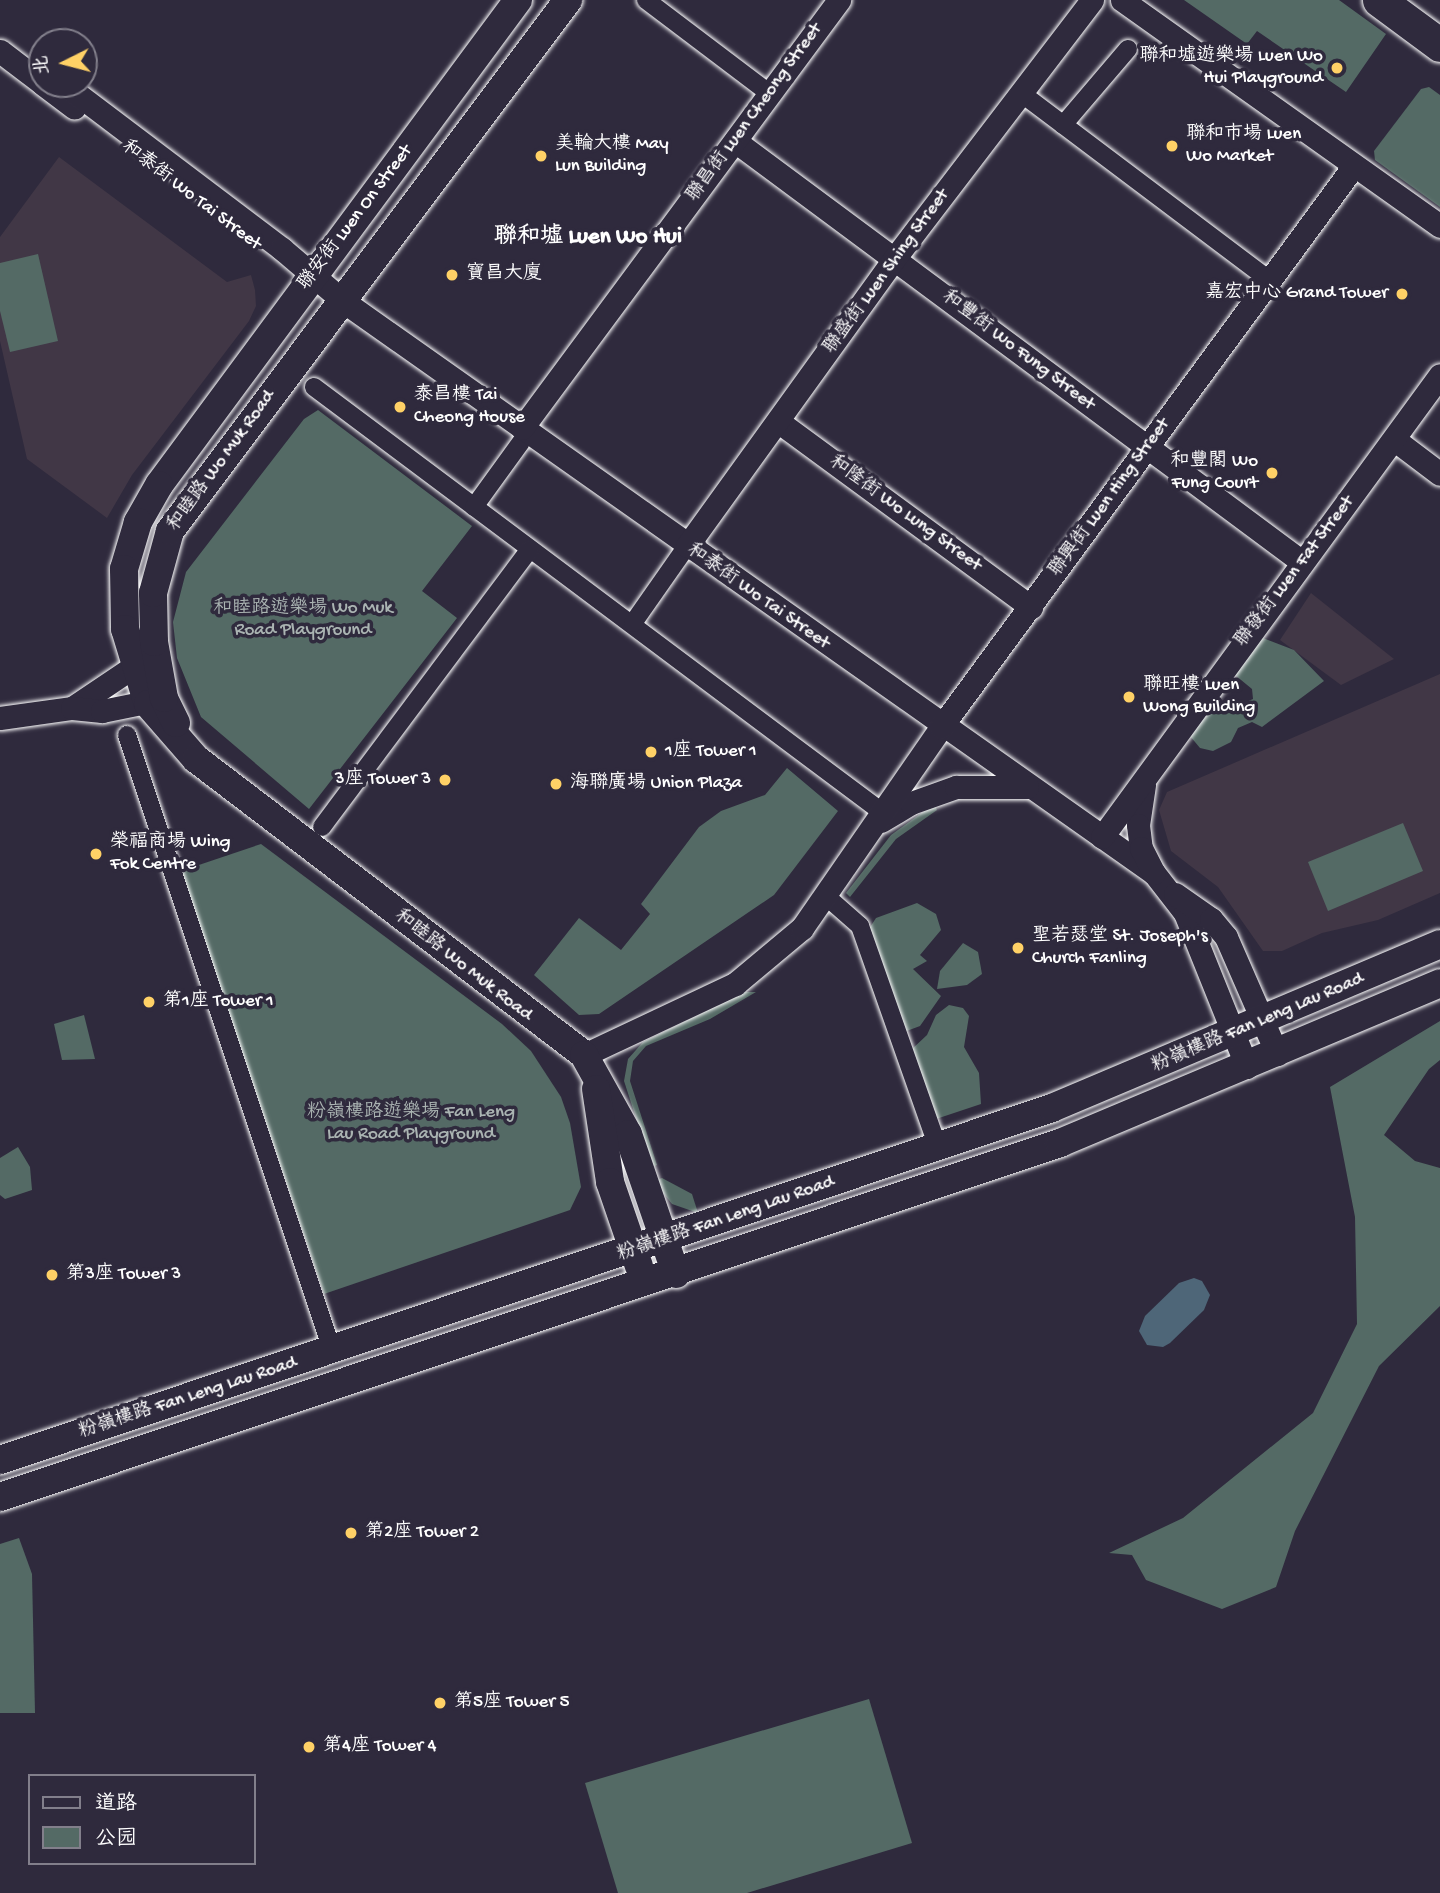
<!DOCTYPE html>
<html>
<head>
<meta charset="utf-8">
<style>
	body { margin:0 }
	#map { position:relative; width:1440px; height:1893px; overflow:hidden; background:#2f2a3d; font-family:"Gochi Hand","LXGW WenKai TC",sans-serif }
	div>[style] { position:absolute }
	.built>* { inset:0; background:#413746 }
	.green>* { inset:0; background:#546a65 }
	.water>* { inset:0; background:#4e6678 }
	.roads { filter:drop-shadow(0 0 2px #fff) drop-shadow(0 0 2px #fff) }
	.pedestrian>* { height:18px; margin:-9px; padding:0 9px; transform-origin:9px; border-radius:9px; background:#2f2a3d }
	.minor>* { height:23px; margin:-11.5px; padding:0 11.5px; transform-origin:11.5px; border-radius:11.5px; background:#2f2a3d }
	.tertiary>* { height:28px; margin:-14px; padding:0 14px; transform-origin:14px; border-radius:14px; background:#2f2a3d }
	.secondary>* { height:33px; margin:-16.5px; padding:0 16.5px; transform-origin:16.5px; border-radius:16.5px; background:#2f2a3d }
	.dots>* { width:19px; height:19px; translate:-50% -50%; box-sizing:border-box; border:4px solid #2f2a3d; border-radius:50% }
	span { translate:-50% -50%; white-space:nowrap; text-align:center; line-height:1.15; -webkit-text-stroke:7px #2f2a3d; paint-order:stroke }
	.poi-label { font-size:19px; color:#fff }
	.right { translate:-100% -50%; text-align:right }
	.left { translate:0 -50%; text-align:left }
	.street-label { font-size:19px; color:#fff }
	.park-label { font-size:19px; color:#aab4b2 }
	.quarter-label { font-size:23px; color:#fff; font-weight:700 }
	.legend { position:absolute; left:28px; top:1774px; width:228px; height:91px; box-sizing:border-box; background:#2f2a3d; border:2px solid #827f8b; margin:0; padding:9px 12px; list-style:none; font-size:21px; color:#fff }
	.legend li { display:flex; align-items:center; gap:14px; height:35px }
	.legend b { width:35px; border:2px solid #827f8b }
	.north { position:absolute; left:28px; top:28px; width:70px; height:70px; box-sizing:border-box; background:#2f2a3d; border:2px solid #827f8b; border-radius:50%; rotate:264deg; font-size:19px; font-weight:700; line-height:28px; text-align:center; color:#fff }
	.north::after { content:''; display:block; margin:auto; width:24px; height:32px; background:#ffd166; clip-path:polygon(50% 0,100% 100%,50% 72%,0 100%) }
</style>
</head>
<body>
<div id="map">
	<div class="built">
		<i style="clip-path:polygon(59px 157px,227px 282px,251px 275px,255px 290px,256px 306px,249px 321px,132px 475px,107px 518px,27px 459px,0 341px,0 237px)"></i>
		<i style="clip-path:polygon(1311px 593px,1394px 659px,1341px 685px,1280px 640px)"></i>
		<i style="clip-path:polygon(1440px 674px,1440px 893px,1378px 920px,1322px 933px,1282px 951px,1263px 951px,1218px 887px,1171px 851px,1159px 810px,1167px 792px)"></i>
	</div>
	<div class="green">
		<i style="clip-path:polygon(1184px 0,1339px 0,1386px 34px,1346px 92px,1257px 31px,1247px 44px)"></i>
		<i style="clip-path:polygon(1429px 87px,1440px 95px,1440px 207px,1375px 160px,1374px 151px,1421px 89px)"></i>
		<i style="clip-path:polygon(38px 254px,58px 341px,10px 352px,0 311px,0 263px)"></i>
		<i style="clip-path:polygon(318px 410px,472px 526px,422px 591px,457px 618px,309px 809px,201px 717px,177px 658px,173px 622px,186px 572px,304px 419px)"></i>
		<i style="clip-path:polygon(1260px 637px,1294px 650px,1324px 681px,1262px 727px,1252px 722px,1238px 728px,1231px 742px,1213px 751px,1200px 748px,1185px 730px,1206px 705px,1235px 707px,1253px 699px,1252px 689px,1235px 675px,1244px 655px)"></i>
		<i style="clip-path:polygon(787px 768px,838px 811px,774px 895px,599px 1014px,579px 1015px,534px 975px,579px 918px,621px 950px,650px 914px,641px 904px,699px 827px,721px 811px,765px 795px)"></i>
		<i style="clip-path:polygon(934px 804px,937px 810px,896px 839px,850px 897px,846px 893px,891px 835px)"></i>
		<i style="clip-path:polygon(1403px 823px,1423px 871px,1328px 911px,1308px 862px)"></i>
		<i style="clip-path:polygon(261px 844px,502px 1024px,531px 1051px,561px 1097px,570px 1123px,581px 1187px,570px 1210px,324px 1294px,181px 871px)"></i>
		<i style="clip-path:polygon(917px 903px,936px 914px,941px 930px,920px 955px,927px 961px,913px 969px,941px 996px,920px 1026px,904px 1032px,867px 932px,876px 918px)"></i>
		<i style="clip-path:polygon(963px 943px,978px 952px,982px 974px,967px 985px,937px 989px,940px 971px)"></i>
		<i style="clip-path:polygon(745px 992px,756px 992px,710px 1019px,646px 1046px,633px 1061px,630px 1081px,657px 1165px,652px 1167px,624px 1081px,628px 1059px,643px 1042px)"></i>
		<i style="clip-path:polygon(949px 1005px,963px 1008px,969px 1016px,964px 1047px,979px 1073px,981px 1104px,936px 1119px,911px 1050px,927px 1035px,936px 1015px)"></i>
		<i style="clip-path:polygon(84px 1015px,95px 1059px,62px 1060px,54px 1024px)"></i>
		<i style="clip-path:polygon(1440px 1021px,1440px 1060px,1429px 1069px,1384px 1135px,1415px 1161px,1440px 1168px,1440px 1306px,1379px 1366px,1295px 1531px,1276px 1587px,1222px 1609px,1146px 1580px,1132px 1555px,1109px 1553px,1183px 1518px,1313px 1413px,1357px 1324px,1355px 1217px,1330px 1087px)"></i>
		<i style="clip-path:polygon(18px 1147px,30px 1167px,32px 1190px,5px 1199px,0 1195px,0 1158px)"></i>
		<i style="clip-path:polygon(662px 1178px,692px 1194px,698px 1213px,672px 1204px,660px 1189px,657px 1180px)"></i>
		<i style="clip-path:polygon(19px 1538px,32px 1574px,35px 1713px,0 1713px,0 1544px)"></i>
		<i style="clip-path:polygon(869px 1699px,912px 1843px,747px 1893px,618px 1893px,585px 1783px)"></i>
	</div>
	<div class="water">
		<i style="clip-path:polygon(1194px 1278px,1202px 1281px,1210px 1295px,1204px 1310px,1170px 1343px,1163px 1347px,1147px 1345px,1139px 1331px,1145px 1316px,1179px 1283px)"></i>
	</div>
	<div class="roads">
		<div class="pedestrian">
			<i style="left:646px;top:0;width:154px;rotate:37.1deg"></i>
			<i style="left:1021px;top:93px;width:311px;rotate:37deg"></i>
			<i style="left:1063px;top:125px;width:100px;rotate:-49.5deg"></i>
			<i style="left:314px;top:387px;width:709px;rotate:36.81deg"></i>
			<i style="left:474px;top:507px;width:80px;rotate:-54.1deg"></i>
			<i style="left:633px;top:623px;width:94px;rotate:-55deg"></i>
			<i style="left:127px;top:735px;width:648px;rotate:71.57deg"></i>
			<i style="left:322px;top:827px;width:347px;rotate:-53.2deg"></i>
			<i style="left:827px;top:897px;width:44px;rotate:41.3deg"></i>
			<i style="left:860px;top:926px;width:234px;rotate:70.6deg"></i>
		</div>
		<div class="minor">
			<i style="left:1122px;top:0;width:390px;rotate:35.4deg"></i>
			<i style="left:0;top:51px;width:53px;rotate:37.3deg"></i>
			<i style="left:43px;top:84px;width:39px;rotate:37deg"></i>
			<i style="left:64px;top:84px;width:273px;rotate:37.1deg"></i>
			<i style="left:282px;top:249px;width:80px;rotate:40.4deg"></i>
			<i style="left:343px;top:301px;width:992px;rotate:35.2deg"></i>
			<i style="left:1154px;top:873px;width:51px;rotate:52.2deg"></i>
			<i style="left:1185px;top:913px;width:166px;rotate:68.1deg"></i>
			<i style="left:735px;top:141px;width:705px;rotate:36.58deg"></i>
			<i style="left:779px;top:422px;width:313px;rotate:36.3deg"></i>
			<i style="left:522px;top:428px;width:533px;rotate:-53.47deg"></i>
			<i style="left:1395px;top:440px;width:56px;rotate:37.1deg"></i>
			<i style="left:687px;top:546px;width:354px;rotate:-54.2deg"></i>
			<i style="left:894px;top:259px;width:326px;rotate:-52.6deg"></i>
			<i style="left:72px;top:708px;width:95px;rotate:-33.9deg"></i>
			<i style="left:0;top:718px;width:73px;rotate:-7.9deg"></i>
			<i style="left:72px;top:708px;width:30px;rotate:6deg"></i>
			<i style="left:102px;top:711px;width:60px;rotate:-11.5deg"></i>
			<i style="left:1144px;top:785px;width:40px;rotate:98.5deg"></i>
			<i style="left:1138px;top:825px;width:23px;rotate:83deg"></i>
			<i style="left:1141px;top:848px;width:28px;rotate:63deg"></i>
			<i style="left:881px;top:821px;width:35px;rotate:-31deg"></i>
			<i style="left:911px;top:803px;width:48px;rotate:-19.6deg"></i>
			<i style="left:956px;top:787px;width:71px"></i>
			<i style="left:1102px;top:837px;width:572px;rotate:-53.81deg"></i>
			<i style="left:1175px;top:894px;width:44px;rotate:34.8deg"></i>
			<i style="left:1211px;top:919px;width:23px;rotate:50deg"></i>
			<i style="left:1226px;top:937px;width:128px;rotate:66.4deg"></i>
			<i style="left:584px;top:1055px;width:167px;rotate:-25.2deg"></i>
			<i style="left:735px;top:984px;width:87px;rotate:-39.9deg"></i>
			<i style="left:802px;top:928px;width:244px;rotate:-55.3deg"></i>
			<i style="left:941px;top:727px;width:695px;rotate:-53.66deg"></i>
		</div>
		<div class="tertiary">
			<i style="left:518px;top:0;width:603px;rotate:126.51deg"></i>
			<i style="left:159px;top:485px;width:43px;rotate:119.6deg"></i>
			<i style="left:138px;top:522px;width:49px;rotate:106.6deg"></i>
			<i style="left:124px;top:569px;width:60px;rotate:89deg"></i>
			<i style="left:125px;top:629px;width:78px;rotate:73deg"></i>
			<i style="left:148px;top:704px;width:73px;rotate:48.9deg"></i>
			<i style="left:196px;top:759px;width:488px;rotate:37.3deg"></i>
			<i style="left:584px;top:1055px;width:90px;rotate:60.9deg"></i>
			<i style="left:628px;top:1134px;width:148px;rotate:71.1deg"></i>
			<i style="left:176px;top:723px;width:28px;rotate:-116deg"></i>
			<i style="left:164px;top:698px;width:57px;rotate:-100.1deg"></i>
			<i style="left:154px;top:642px;width:49px;rotate:-91.2deg"></i>
			<i style="left:153px;top:593px;width:64px;rotate:-74.7deg"></i>
			<i style="left:170px;top:531px;width:664px;rotate:-53.15deg"></i>
			<i style="left:596px;top:1089px;width:94px;rotate:81.4deg"></i>
			<i style="left:610px;top:1182px;width:89px;rotate:71deg"></i>
			<i style="left:0;top:1460px;width:1109px;rotate:-18.5deg"></i>
			<i style="left:1052px;top:1108px;width:421px;rotate:-22.9deg"></i>
			<i style="left:0;top:1497px;width:1118px;rotate:-18.47deg"></i>
			<i style="left:1060px;top:1143px;width:412px;rotate:-22.8deg"></i>
		</div>
		<div class="secondary">
			<i style="left:1379px;top:0;width:76px;rotate:36.4deg"></i>
		</div>
	</div>
	<div class="dots">
		<i style="left:1337px;top:68px;background:#ffd166"></i>
		<i style="left:1172px;top:146px;background:#ffd166"></i>
		<i style="left:541px;top:156px;background:#ffd166"></i>
		<i style="left:452px;top:275px;background:#ffd166"></i>
		<i style="left:1402px;top:294px;background:#ffd166"></i>
		<i style="left:400px;top:407px;background:#ffd166"></i>
		<i style="left:1272px;top:473px;background:#ffd166"></i>
		<i style="left:1129px;top:697px;background:#ffd166"></i>
		<i style="left:651px;top:752px;background:#ffd166"></i>
		<i style="left:445px;top:780px;background:#ffd166"></i>
		<i style="left:556px;top:784px;background:#ffd166"></i>
		<i style="left:96px;top:854px;background:#ffd166"></i>
		<i style="left:1018px;top:948px;background:#ffd166"></i>
		<i style="left:149px;top:1002px;background:#ffd166"></i>
		<i style="left:52px;top:1275px;background:#ffd166"></i>
		<i style="left:351px;top:1533px;background:#ffd166"></i>
		<i style="left:440px;top:1703px;background:#ffd166"></i>
		<i style="left:309px;top:1747px;background:#ffd166"></i>
	</div>
	<div class="poi-label">
		<span class="right" style="left:1323px;top:68px">聯和墟遊樂場 Luen Wo<br>Hui Playground</span>
		<span class="left" style="left:1186px;top:146px">聯和市場 Luen<br>Wo Market</span>
		<span class="left" style="left:555px;top:156px">美輪大樓 May<br>Lun Building</span>
		<span class="left" style="left:466px;top:275px">寶昌大廈</span>
		<span class="right" style="left:1388px;top:294px">嘉宏中心 Grand Tower</span>
		<span class="left" style="left:414px;top:407px">泰昌樓 Tai<br>Cheong House</span>
		<span class="right" style="left:1258px;top:473px">和豐閣 Wo<br>Fung Court</span>
		<span class="left" style="left:1143px;top:697px">聯旺樓 Luen<br>Wong Building</span>
		<span class="left" style="left:665px;top:752px">1座 Tower 1</span>
		<span class="right" style="left:431px;top:780px">3座 Tower 3</span>
		<span class="left" style="left:570px;top:784px">海聯廣場 Union Plaza</span>
		<span class="left" style="left:110px;top:854px">榮福商場 Wing<br>Fok Centre</span>
		<span class="left" style="left:1032px;top:948px">聖若瑟堂 St. Joseph's<br>Church Fanling</span>
		<span class="left" style="left:163px;top:1002px">第1座 Tower 1</span>
		<span class="left" style="left:66px;top:1275px">第3座 Tower 3</span>
		<span class="left" style="left:365px;top:1533px">第2座 Tower 2</span>
		<span class="left" style="left:454px;top:1703px">第5座 Tower 5</span>
		<span class="left" style="left:323px;top:1747px">第4座 Tower 4</span>
	</div>
	<div class="street-label">
		<span style="left:755px;top:113px;rotate:-54deg">聯昌街 Luen Cheong Street</span>
		<span style="left:191px;top:196px;rotate:37deg">和泰街 Wo Tai Street</span>
		<span style="left:356px;top:218px;rotate:-53deg">聯安街 Luen On Street</span>
		<span style="left:887px;top:272px;rotate:-54deg">聯盛街 Luen Shing Street</span>
		<span style="left:1018px;top:351px;rotate:37deg">和豐街 Wo Fung Street</span>
		<span style="left:222px;top:461px;rotate:-54deg">和睦路 Wo Muk Road</span>
		<span style="left:1110px;top:498px;rotate:-54deg">聯興街 Luen Hing Street</span>
		<span style="left:905px;top:514px;rotate:36deg">和隆街 Wo Lung Street</span>
		<span style="left:1295px;top:572px;rotate:-53deg">聯發街 Luen Fat Street</span>
		<span style="left:758px;top:597px;rotate:35deg">和泰街 Wo Tai Street</span>
		<span style="left:463px;top:966px;rotate:38deg">和睦路 Wo Muk Road</span>
		<span style="left:1258px;top:1023px;rotate:-23deg">粉嶺樓路 Fan Leng Lau Road</span>
		<span style="left:726px;top:1219px;rotate:-19deg">粉嶺樓路 Fan Leng Lau Road</span>
		<span style="left:188px;top:1398px;rotate:-18deg">粉嶺樓路 Fan Leng Lau Road</span>
	</div>
	<div class="park-label">
		<span style="left:303px;top:620px">和睦路遊樂場 Wo Muk<br>Road Playground</span>
		<span style="left:411px;top:1124px">粉嶺樓路遊樂場 Fan Leng<br>Lau Road Playground</span>
	</div>
	<div class="quarter-label">
		<span style="left:588px;top:238px">聯和墟 Luen Wo Hui</span>
	</div>
	<ul class="legend">
	<li><b style="height:9px;background:#2f2a3d"></b>道路</li>
	<li><b style="height:19px;background:#546a65"></b>公园</li>
	</ul>
	<div class="north">北</div>
</div>
</body>
</html>
